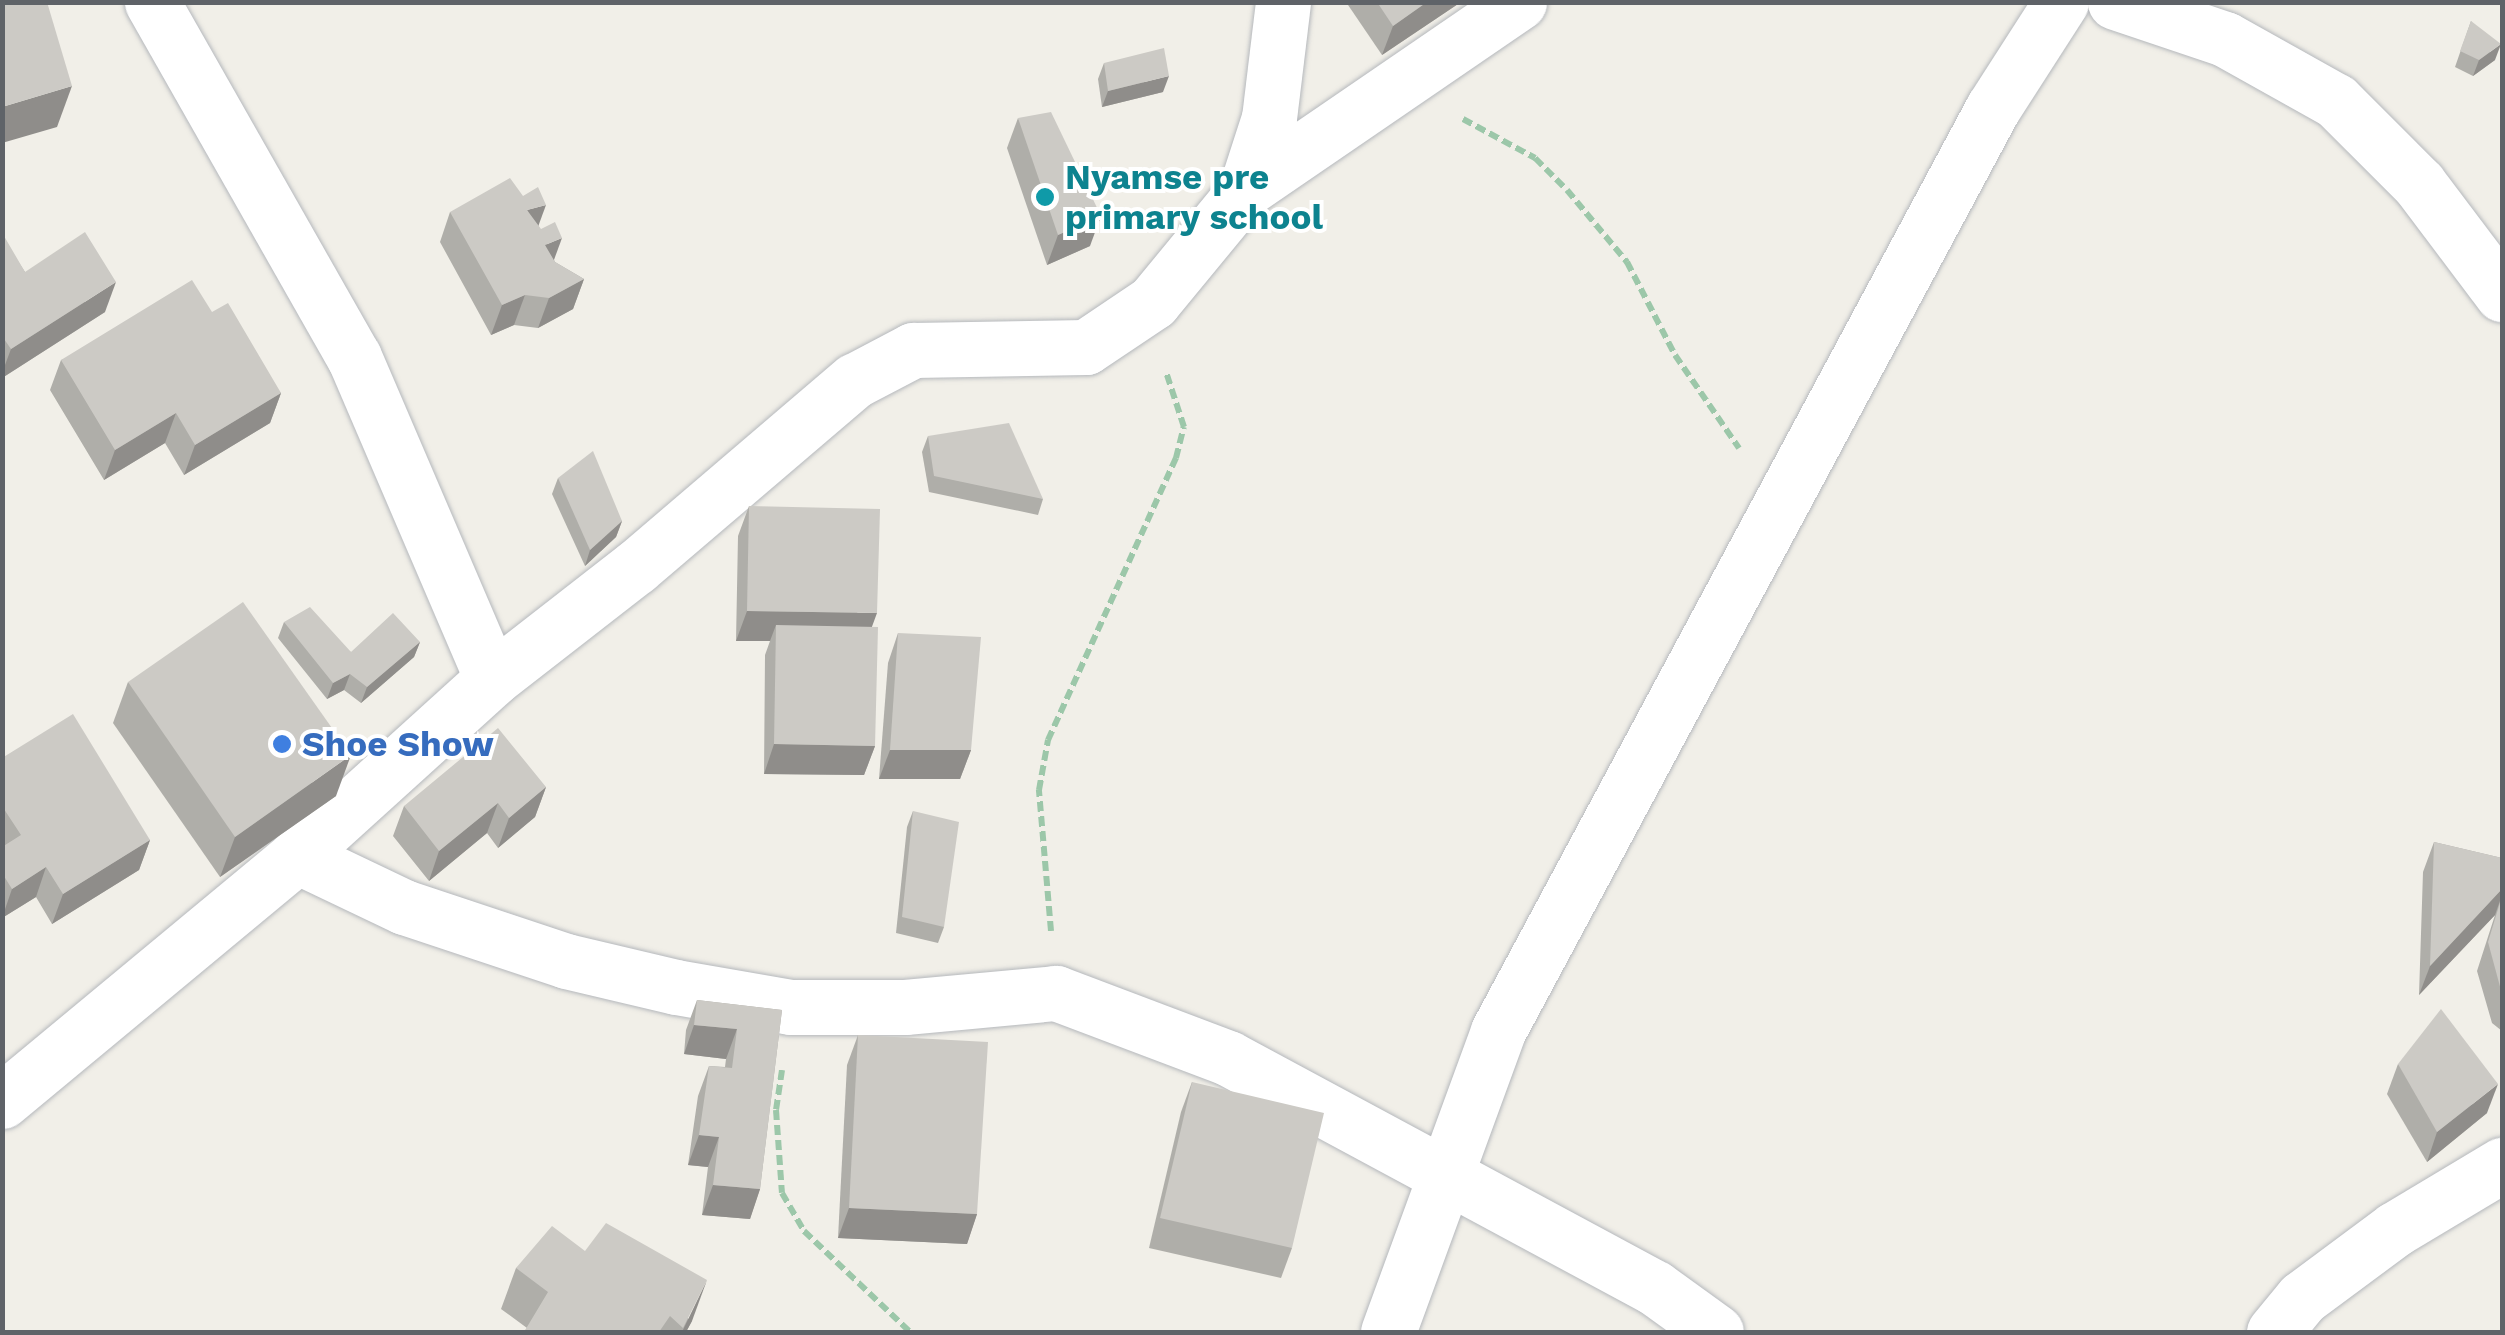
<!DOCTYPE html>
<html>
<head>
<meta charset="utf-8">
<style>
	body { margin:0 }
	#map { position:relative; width:2505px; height:1335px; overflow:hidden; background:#f1efe8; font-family:"Work Sans",sans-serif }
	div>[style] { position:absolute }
	.path>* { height:6px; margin-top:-3px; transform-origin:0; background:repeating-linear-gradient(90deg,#9cc7a9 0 10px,transparent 0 15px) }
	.roads { filter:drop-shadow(0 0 2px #b5b8bc) drop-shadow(0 0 2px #b5b8bc) }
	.street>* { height:55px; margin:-27.5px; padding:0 27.5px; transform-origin:27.5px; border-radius:27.5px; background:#fff }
	.wall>* { inset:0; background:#afaea9 }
	.shaded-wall>* { inset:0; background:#8f8d8a }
	.building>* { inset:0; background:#cccac5 }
	.dots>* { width:28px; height:28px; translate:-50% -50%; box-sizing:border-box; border:5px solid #fff; border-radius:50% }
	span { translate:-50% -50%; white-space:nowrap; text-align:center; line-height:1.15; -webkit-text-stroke:8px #fff; paint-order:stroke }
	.culture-label { font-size:35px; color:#0d838f; font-weight:700 }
	.left { translate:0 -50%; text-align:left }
	.shop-label { font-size:35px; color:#366cbe; font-weight:700 }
	.frame { position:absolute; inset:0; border:5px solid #5f6368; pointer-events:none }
</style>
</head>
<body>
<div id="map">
	<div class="path">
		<i style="left:1463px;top:119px;width:82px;rotate:28.4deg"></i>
		<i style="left:1535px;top:158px;width:45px;rotate:45deg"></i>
		<i style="left:1567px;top:190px;width:94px;rotate:50.2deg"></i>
		<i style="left:1627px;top:262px;width:105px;rotate:62.7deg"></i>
		<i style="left:1675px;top:355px;width:113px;rotate:55.5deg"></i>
		<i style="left:1051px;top:931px;width:142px;rotate:-94.9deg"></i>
		<i style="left:1039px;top:790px;width:51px;rotate:-79.8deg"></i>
		<i style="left:1048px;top:740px;width:310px;rotate:-65.6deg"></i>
		<i style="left:1176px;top:458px;width:32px;rotate:-76deg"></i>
		<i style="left:1184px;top:427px;width:58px;rotate:-108.1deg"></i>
		<i style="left:782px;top:1070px;width:40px;rotate:98.5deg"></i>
		<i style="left:776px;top:1110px;width:83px;rotate:85.9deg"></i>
		<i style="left:782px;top:1193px;width:44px;rotate:59.9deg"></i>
		<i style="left:804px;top:1231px;width:146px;rotate:43.6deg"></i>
	</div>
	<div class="roads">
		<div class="street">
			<i style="left:152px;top:2px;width:408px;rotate:60.4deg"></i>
			<i style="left:354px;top:357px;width:350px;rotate:66.8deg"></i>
			<i style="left:2115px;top:2px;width:116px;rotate:18.6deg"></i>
			<i style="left:2225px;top:39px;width:127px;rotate:29.2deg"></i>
			<i style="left:2336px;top:101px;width:117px;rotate:45deg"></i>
			<i style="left:2419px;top:184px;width:138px;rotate:53deg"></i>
			<i style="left:1246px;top:189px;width:331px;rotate:-34.4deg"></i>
			<i style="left:297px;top:856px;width:119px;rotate:25.5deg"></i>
			<i style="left:404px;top:907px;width:171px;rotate:18.4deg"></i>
			<i style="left:566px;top:961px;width:113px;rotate:13.3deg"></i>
			<i style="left:676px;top:987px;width:117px;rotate:9.9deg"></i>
			<i style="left:791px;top:1007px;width:114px"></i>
			<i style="left:905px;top:1007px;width:152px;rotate:-5.3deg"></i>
			<i style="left:1056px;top:993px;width:184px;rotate:20.7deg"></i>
			<i style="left:1228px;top:1058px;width:485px;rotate:28.3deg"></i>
			<i style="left:1655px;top:1288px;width:75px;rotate:35.8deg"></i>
			<i style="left:2px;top:1101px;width:383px;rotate:-39.7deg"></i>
			<i style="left:297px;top:856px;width:263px;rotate:-42.2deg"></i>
			<i style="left:492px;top:679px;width:182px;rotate:-37.9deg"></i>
			<i style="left:636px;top:567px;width:287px;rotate:-40.5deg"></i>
			<i style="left:854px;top:381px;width:67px;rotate:-27.7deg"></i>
			<i style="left:913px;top:350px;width:173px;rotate:-1deg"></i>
			<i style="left:1086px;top:347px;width:81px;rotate:-33.9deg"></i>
			<i style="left:1153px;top:302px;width:146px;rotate:-50.5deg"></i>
			<i style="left:1246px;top:189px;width:75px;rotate:-72.1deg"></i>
			<i style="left:1269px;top:118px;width:117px;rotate:-83.1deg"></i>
			<i style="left:1388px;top:1332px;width:320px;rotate:-69.9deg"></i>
			<i style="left:1498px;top:1031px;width:1047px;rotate:-61.8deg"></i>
			<i style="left:1993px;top:108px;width:126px;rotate:-57.3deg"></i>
			<i style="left:2274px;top:1332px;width:44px;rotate:-50.5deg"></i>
			<i style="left:2302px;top:1298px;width:116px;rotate:-36.6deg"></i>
			<i style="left:2395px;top:1229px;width:125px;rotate:-30.9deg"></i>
		</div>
	</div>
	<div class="wall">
		<i style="clip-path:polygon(1346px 2px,1461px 2px,1382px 55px)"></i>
		<i style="clip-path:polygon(2471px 21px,2495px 60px,2473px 76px,2455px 67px)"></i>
		<i style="clip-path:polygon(1104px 63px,1163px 92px,1102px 107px,1098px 79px)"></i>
		<i style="clip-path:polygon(1018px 118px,1090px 246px,1047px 265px,1007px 148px)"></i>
		<i style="clip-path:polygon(450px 212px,538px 225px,555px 262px,584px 279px,573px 309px,538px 328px,514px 325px,491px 335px,440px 242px)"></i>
		<i style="clip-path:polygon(2px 237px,25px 272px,105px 312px,2px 378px)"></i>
		<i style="clip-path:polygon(212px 312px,281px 393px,270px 423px,184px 475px,165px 443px,104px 480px,50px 390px,61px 360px)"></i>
		<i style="clip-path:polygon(928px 436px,1043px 499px,1038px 515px,929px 492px,922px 452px)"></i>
		<i style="clip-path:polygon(558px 478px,622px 521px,616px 537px,585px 566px,552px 494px)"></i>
		<i style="clip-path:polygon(749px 506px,872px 627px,875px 746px,864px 775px,764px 774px,765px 655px,770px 641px,736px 641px,738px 536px)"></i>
		<i style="clip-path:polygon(284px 622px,351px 652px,420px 642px,414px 657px,361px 703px,344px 690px,327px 699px,278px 638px)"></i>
		<i style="clip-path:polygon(898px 633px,971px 750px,960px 779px,879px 779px,888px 663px)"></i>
		<i style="clip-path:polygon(128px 682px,336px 796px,220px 877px,113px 723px)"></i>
		<i style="clip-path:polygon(2px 758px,150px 840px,139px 870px,52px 924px,36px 897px,2px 918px)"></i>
		<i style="clip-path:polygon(546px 787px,535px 817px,498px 848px,487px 833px,429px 881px,393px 836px,404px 806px)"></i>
		<i style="clip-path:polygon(913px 811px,944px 927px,938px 943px,896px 933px,907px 827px)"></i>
		<i style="clip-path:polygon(2434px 842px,2502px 858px,2502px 1031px,2492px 1023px,2477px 971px,2495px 915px,2419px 995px,2423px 872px)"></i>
		<i style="clip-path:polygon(697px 1000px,782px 1010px,760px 1189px,750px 1219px,702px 1215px,708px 1167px,688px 1165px,698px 1096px,709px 1066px,725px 1067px,726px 1059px,684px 1054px,686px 1030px)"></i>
		<i style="clip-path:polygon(858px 1035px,977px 1214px,967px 1244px,838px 1238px,847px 1065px)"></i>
		<i style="clip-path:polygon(2398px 1064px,2487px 1113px,2427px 1162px,2387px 1094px)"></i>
		<i style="clip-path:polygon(1192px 1082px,1292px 1248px,1281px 1278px,1149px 1248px,1181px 1112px)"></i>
		<i style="clip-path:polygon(585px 1251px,692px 1321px,686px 1332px,524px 1332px,527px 1328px,501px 1309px,516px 1268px)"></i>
	</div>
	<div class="shaded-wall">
		<i style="clip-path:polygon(1427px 2px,1461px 2px,1382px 55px,1393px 26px)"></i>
		<i style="clip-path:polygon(2501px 44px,2495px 60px,2473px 76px,2479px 60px)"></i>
		<i style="clip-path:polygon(1169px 76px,1163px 92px,1102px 107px,1108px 91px)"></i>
		<i style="clip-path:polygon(72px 86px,57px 127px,2px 143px,2px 107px)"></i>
		<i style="clip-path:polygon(546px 205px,535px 235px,527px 210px)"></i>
		<i style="clip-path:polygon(1101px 216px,1090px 246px,1047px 265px,1058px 235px)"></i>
		<i style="clip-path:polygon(562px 238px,551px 268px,545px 245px)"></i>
		<i style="clip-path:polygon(584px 279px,573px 309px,538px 328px,549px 298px)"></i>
		<i style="clip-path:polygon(116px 282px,105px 312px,2px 378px,2px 373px,11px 349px)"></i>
		<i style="clip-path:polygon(525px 295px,514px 325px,491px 335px,502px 305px)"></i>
		<i style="clip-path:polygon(281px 393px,270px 423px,184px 475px,195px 445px)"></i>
		<i style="clip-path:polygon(176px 413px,165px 443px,104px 480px,115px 450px)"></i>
		<i style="clip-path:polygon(622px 521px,616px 537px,585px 566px,590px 550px)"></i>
		<i style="clip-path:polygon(747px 611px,877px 613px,866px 643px,776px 625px,770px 641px,736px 641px)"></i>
		<i style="clip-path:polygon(420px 642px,414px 657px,361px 703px,367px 687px)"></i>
		<i style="clip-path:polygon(350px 674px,344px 690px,327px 699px,333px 683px)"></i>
		<i style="clip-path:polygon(774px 744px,875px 746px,864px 775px,764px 774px)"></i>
		<i style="clip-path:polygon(890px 750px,971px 750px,960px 779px,879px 779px)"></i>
		<i style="clip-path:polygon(351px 755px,336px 796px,220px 877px,235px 837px)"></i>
		<i style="clip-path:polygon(546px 787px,535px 817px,498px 848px,509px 818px)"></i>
		<i style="clip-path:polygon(498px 803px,487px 833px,429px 881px,439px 851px)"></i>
		<i style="clip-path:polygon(150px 840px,139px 870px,52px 924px,63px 894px)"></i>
		<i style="clip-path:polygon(46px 867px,36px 897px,2px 918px,12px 889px)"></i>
		<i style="clip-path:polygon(2502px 889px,2502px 895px,2495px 915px,2419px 995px,2430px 966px)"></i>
		<i style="clip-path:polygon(694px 1025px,737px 1029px,726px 1059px,684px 1054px)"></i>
		<i style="clip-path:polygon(2498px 1084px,2487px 1113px,2427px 1162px,2437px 1132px)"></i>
		<i style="clip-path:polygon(699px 1135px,719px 1137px,708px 1167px,688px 1165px)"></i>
		<i style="clip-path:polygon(713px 1185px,760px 1189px,750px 1219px,702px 1215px)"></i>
		<i style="clip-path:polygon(849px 1208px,977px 1214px,967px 1244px,838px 1238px)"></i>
		<i style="clip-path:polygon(707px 1280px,692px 1321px,686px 1332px,682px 1332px)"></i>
	</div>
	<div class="building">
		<i style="clip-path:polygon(2px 2px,47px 2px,72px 86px,2px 107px)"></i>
		<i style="clip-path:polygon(1377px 2px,1427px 2px,1393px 26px)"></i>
		<i style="clip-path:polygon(2471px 21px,2501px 44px,2479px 60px,2460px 51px)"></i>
		<i style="clip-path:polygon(1164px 48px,1169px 76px,1108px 91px,1104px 63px)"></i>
		<i style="clip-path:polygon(1051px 112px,1101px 216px,1058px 235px,1018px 118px)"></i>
		<i style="clip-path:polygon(510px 178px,523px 196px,538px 187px,546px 205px,527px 210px,541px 229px,555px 222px,562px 238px,545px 245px,555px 262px,584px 279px,549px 298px,525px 295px,502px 305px,450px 212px)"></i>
		<i style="clip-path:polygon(85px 232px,116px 282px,11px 349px,2px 336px,2px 237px,4px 236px,25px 272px)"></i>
		<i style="clip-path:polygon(192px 280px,212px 312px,228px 303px,281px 393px,195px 445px,176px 413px,115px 450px,61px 360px)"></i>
		<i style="clip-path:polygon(1009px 423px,1043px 499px,934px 476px,928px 436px)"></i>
		<i style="clip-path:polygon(593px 451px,622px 521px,590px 550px,558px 478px)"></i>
		<i style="clip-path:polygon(749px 506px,880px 509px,877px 613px,747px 611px)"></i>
		<i style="clip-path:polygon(243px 602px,351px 755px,235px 837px,128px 682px)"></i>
		<i style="clip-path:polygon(310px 607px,351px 652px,393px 613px,420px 642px,367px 687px,350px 674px,333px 683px,284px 622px)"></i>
		<i style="clip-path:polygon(776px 625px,878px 627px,875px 746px,774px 744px)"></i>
		<i style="clip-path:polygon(898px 633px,981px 637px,971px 750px,890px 750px)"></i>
		<i style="clip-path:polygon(73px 714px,150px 840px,63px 894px,46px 867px,12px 889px,2px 873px,2px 847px,21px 835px,2px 806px,2px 758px)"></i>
		<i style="clip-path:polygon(498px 728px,546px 787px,509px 818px,498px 803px,439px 851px,404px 806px)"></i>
		<i style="clip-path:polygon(913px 811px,959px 822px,944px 927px,902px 917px)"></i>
		<i style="clip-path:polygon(2434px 842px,2502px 858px,2502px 889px,2430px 966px)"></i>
		<i style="clip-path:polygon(2502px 896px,2502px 994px,2488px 942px)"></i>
		<i style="clip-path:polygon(697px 1000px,782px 1010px,760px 1189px,713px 1185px,719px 1137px,699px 1135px,709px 1066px,732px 1068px,737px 1029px,694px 1025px)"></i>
		<i style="clip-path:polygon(2441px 1009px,2498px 1084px,2437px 1132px,2398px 1064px)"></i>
		<i style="clip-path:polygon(858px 1035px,988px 1042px,977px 1214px,849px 1208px)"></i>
		<i style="clip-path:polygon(1192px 1082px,1324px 1113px,1292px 1248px,1160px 1218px)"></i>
		<i style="clip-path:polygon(606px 1223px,707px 1280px,683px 1328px,670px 1316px,659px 1332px,524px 1332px,548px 1292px,516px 1268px,552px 1226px,585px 1251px)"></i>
	</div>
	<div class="dots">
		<i style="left:1045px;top:197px;background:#0f9aa8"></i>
		<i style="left:282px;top:744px;background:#3f7fe0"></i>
	</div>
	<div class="culture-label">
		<span class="left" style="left:1065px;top:197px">Nyamse pre<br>primary school</span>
	</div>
	<div class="shop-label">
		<span class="left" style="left:302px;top:744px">Shoe Show</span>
	</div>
	<div class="frame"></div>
</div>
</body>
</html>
